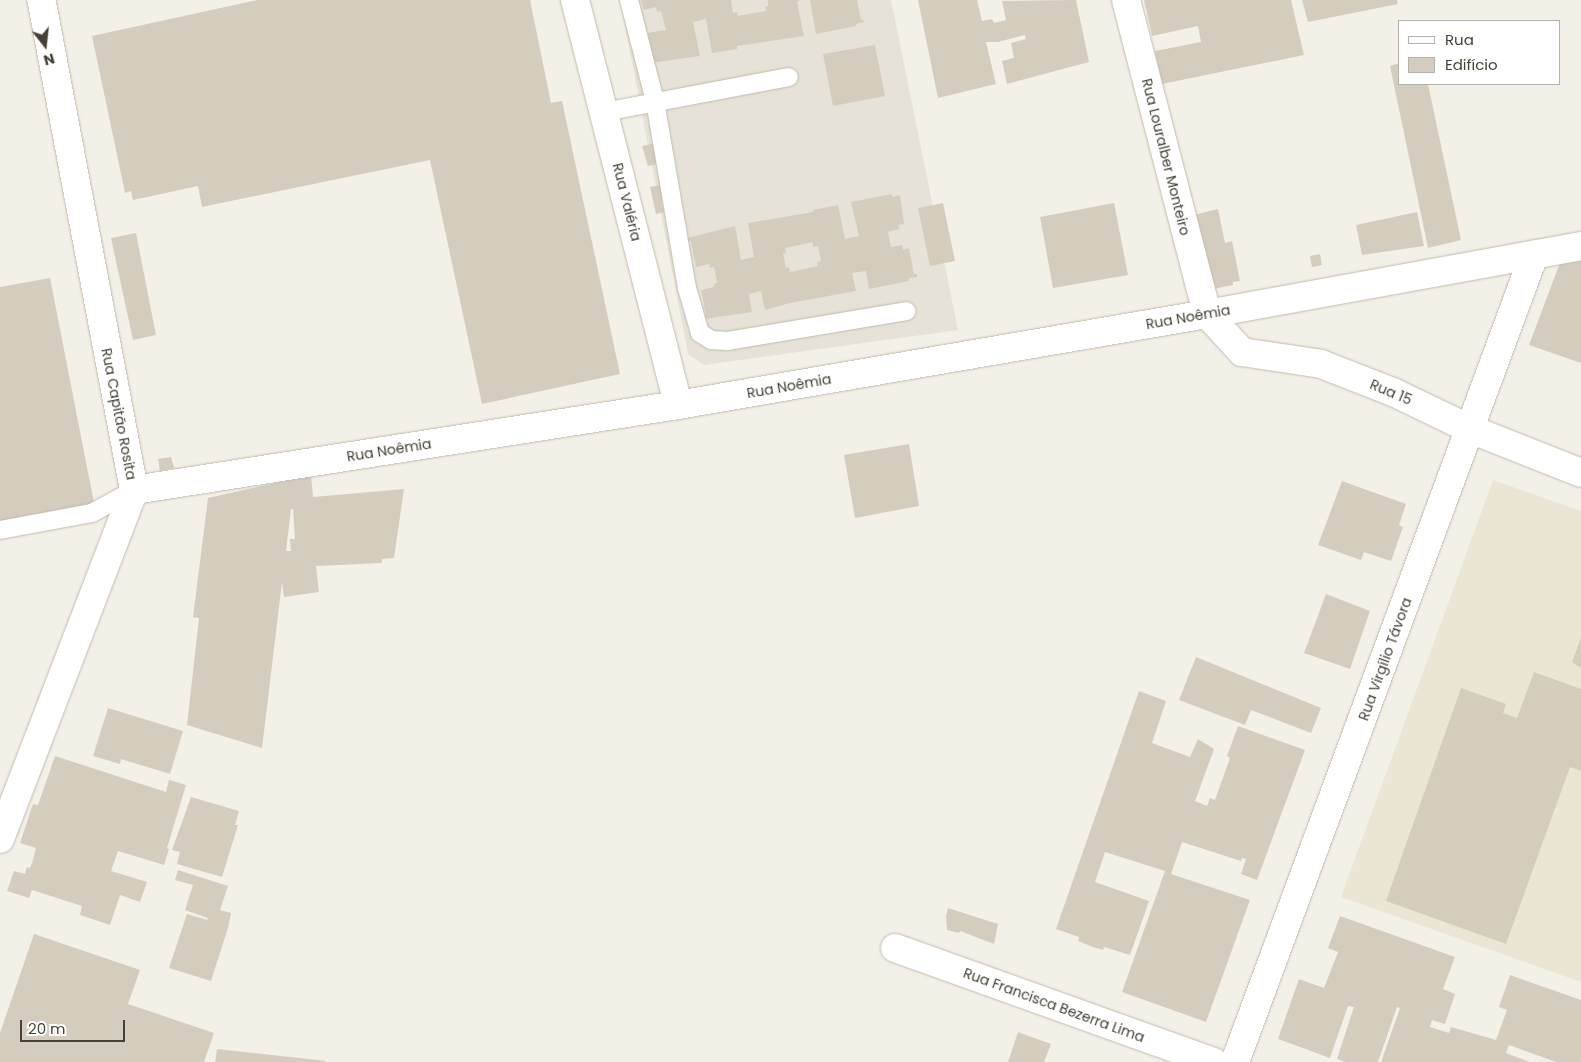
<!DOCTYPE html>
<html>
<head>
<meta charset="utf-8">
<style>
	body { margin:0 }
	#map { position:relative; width:1581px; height:1062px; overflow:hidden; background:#f3f0e8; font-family:Poppins,sans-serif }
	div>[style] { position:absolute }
	.residential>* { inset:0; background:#e7e2d7 }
	.education>* { inset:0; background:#ebe6d3 }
	.building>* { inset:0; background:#d4cdbe }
	.roads { filter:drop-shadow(0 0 1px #c1bbae) drop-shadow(0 0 1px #c1bbae) }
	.service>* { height:18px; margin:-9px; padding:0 9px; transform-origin:9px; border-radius:9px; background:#fff }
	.minor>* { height:28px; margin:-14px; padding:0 14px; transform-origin:14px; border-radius:14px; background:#fff }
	span { translate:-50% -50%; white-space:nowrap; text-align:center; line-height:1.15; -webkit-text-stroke:4px #fff; paint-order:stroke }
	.street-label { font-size:14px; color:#464137 }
	.legend { position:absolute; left:1398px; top:20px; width:162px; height:65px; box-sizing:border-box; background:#fff; border:1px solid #b5b3af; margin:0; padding:6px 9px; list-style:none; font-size:15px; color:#464137 }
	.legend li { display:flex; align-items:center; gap:10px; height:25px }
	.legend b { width:25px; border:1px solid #b5b3af }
	.north { position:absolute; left:20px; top:20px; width:50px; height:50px; -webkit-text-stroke:4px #fff; paint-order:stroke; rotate:164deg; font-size:14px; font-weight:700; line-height:20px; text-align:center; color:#464137 }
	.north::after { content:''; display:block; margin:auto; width:18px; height:22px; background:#464137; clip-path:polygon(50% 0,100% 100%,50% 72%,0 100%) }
	.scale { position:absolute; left:20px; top:1020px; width:105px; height:22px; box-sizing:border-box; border:2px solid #464137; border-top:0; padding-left:6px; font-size:15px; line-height:18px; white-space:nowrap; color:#464137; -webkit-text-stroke:4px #fff; paint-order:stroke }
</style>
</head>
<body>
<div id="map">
	<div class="residential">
		<i style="clip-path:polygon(620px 0,891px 0,958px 330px,704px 365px,688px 354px)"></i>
	</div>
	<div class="education">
		<i style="clip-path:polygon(1493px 480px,1581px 511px,1581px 982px,1341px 897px)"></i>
	</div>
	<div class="building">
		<i style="clip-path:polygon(257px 0,530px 0,551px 103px,562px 101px,620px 374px,482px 404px,430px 160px,202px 207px,198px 186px,133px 200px,131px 191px,125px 193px,92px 36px)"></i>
		<i style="clip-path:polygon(641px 0,731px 0,733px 13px,737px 12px,738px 16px,766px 11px,765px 7px,768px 6px,768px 0,800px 0,797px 2px,804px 36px,737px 46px,737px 49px,712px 53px,706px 19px,693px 22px,700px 56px,651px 63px,653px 59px,648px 33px,666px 30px,661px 11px,657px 12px,656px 7px,644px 10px)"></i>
		<i style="clip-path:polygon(810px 0,857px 0,861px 20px,863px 19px,864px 22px,856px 24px,856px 26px,816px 34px)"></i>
		<i style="clip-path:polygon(918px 0,977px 0,982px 21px,992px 19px,994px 23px,1006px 20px,1002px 1px,1076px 0,1089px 62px,1007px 84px,1002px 61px,1014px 58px,1011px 43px,1026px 39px,1025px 35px,998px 42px,986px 42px,996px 84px,938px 98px)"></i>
		<i style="clip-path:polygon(1144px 0,1291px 0,1304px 55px,1162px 84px,1155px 51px,1201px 42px,1198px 26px,1152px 36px)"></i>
		<i style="clip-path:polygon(1302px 0,1397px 0,1398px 4px,1308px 22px)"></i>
		<i style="clip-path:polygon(875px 45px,885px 96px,833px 106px,823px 54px)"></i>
		<i style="clip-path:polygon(1400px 63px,1400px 84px,1428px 84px,1461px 240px,1428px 248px,1390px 66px)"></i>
		<i style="clip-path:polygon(660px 142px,662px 163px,648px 166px,642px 146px)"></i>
		<i style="clip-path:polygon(665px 184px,668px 199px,661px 201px,664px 212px,656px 214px,650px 187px)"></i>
		<i style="clip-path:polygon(evenodd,892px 194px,892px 197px,900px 195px,904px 224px,898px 225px,900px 229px,888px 232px,891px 247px,902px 245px,903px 250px,909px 248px,914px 274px,917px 274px,917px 277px,909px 278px,909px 281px,869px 289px,866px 271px,852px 273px,856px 291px,790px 303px,765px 310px,761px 291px,749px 294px,752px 312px,704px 319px,703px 316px,706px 315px,701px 290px,714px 287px,714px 284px,717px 283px,714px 267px,710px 268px,709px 264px,696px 267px,691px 241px,688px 241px,687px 238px,735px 226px,741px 260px,754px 257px,748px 223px,813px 212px,813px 210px,838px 205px,845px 239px,859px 236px,851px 202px,892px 194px,813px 242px,813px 247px,818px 246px,821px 261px,817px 262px,818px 266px,790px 272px,789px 267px,786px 268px,783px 253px,786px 253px,785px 248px,813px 242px)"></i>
		<i style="clip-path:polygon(943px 203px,955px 261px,930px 266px,918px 208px)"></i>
		<i style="clip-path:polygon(1114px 203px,1128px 275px,1053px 288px,1040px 217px)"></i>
		<i style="clip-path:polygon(1218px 209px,1225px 243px,1232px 241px,1240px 281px,1233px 282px,1233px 285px,1203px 291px,1190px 216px)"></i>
		<i style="clip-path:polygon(1417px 212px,1424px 246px,1362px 255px,1356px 225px)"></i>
		<i style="clip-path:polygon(136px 233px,156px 335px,133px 340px,111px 238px)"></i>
		<i style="clip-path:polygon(1320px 254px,1322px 265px,1312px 267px,1310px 256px)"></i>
		<i style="clip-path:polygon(1581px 257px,1581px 363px,1529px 345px,1561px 260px)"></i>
		<i style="clip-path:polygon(50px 278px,94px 503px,0 521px,0 287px)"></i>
		<i style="clip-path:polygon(909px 444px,919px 506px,855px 518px,844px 455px)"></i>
		<i style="clip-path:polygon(171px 457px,174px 468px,160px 471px,158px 459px)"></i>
		<i style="clip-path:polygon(evenodd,311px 475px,313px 497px,404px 489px,394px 558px,382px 559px,382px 563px,316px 566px,319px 592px,284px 597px,282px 582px,262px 748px,187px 725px,199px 618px,193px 617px,208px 498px,311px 475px,291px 509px,293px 509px,295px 539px,290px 539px,291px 551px,286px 551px,291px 509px)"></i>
		<i style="clip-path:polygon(1342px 481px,1406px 504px,1399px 525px,1403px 527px,1391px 561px,1364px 552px,1361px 560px,1318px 545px)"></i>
		<i style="clip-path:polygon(1326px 594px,1370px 611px,1350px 669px,1304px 653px)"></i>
		<i style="clip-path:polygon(1581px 638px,1581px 668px,1572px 662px)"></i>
		<i style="clip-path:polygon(1196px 657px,1321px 708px,1311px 733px,1251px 710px,1245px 725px,1179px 700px)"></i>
		<i style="clip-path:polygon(1534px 672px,1581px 689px,1581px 771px,1570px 767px,1506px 944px,1386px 901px,1461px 688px,1506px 704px,1503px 713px,1517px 718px)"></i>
		<i style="clip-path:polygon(1139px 691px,1166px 701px,1152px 743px,1190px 757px,1198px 739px,1214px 749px,1195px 801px,1207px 806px,1210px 798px,1215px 800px,1230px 758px,1227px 756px,1238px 726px,1305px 750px,1257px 880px,1241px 874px,1246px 859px,1242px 858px,1241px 861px,1182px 842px,1171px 874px,1250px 900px,1206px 1022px,1122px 992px,1165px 871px,1105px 852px,1095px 882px,1149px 901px,1130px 955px,1104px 947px,1103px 950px,1093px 947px,1078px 941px,1079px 937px,1056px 929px)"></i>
		<i style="clip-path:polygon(108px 708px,183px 731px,170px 774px,121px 759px,120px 764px,93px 756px)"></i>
		<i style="clip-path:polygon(55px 756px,166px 792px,169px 780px,186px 785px,167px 848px,169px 849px,164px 865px,118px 851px,111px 871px,147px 882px,140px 902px,120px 895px,110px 925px,80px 915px,82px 906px,32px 890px,29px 898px,7px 891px,14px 871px,25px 874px,27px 867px,30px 868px,32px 863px,36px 848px,20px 843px,33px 804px,38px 805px)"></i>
		<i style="clip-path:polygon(191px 797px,239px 811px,235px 825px,238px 825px,222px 877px,177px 864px,180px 852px,172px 850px)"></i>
		<i style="clip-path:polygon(178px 870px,228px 886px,220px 910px,231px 913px,228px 928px,211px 981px,169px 968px,187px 914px,207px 920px,208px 918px,185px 910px,193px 885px,175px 880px)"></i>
		<i style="clip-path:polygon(948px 908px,998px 924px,994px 944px,960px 931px,959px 933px,947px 930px,946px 916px)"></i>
		<i style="clip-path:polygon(1340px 916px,1455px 957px,1443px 989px,1455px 994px,1445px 1024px,1432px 1020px,1430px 1027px,1449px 1033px,1451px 1027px,1496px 1040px,1507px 1010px,1499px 1007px,1510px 975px,1581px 1000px,1581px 1062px,1556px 1062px,1509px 1045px,1506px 1053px,1530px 1062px,1381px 1062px,1400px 1008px,1397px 1007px,1378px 1062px,1345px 1062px,1337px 1059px,1354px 1007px,1348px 1006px,1330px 1058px,1278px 1039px,1299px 979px,1324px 988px,1338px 952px,1328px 948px)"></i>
		<i style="clip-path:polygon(34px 934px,140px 970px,128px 1004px,214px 1033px,204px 1062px,0 1062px,0 1033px)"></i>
		<i style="clip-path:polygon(1018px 1032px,1051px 1044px,1044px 1062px,1008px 1062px)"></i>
		<i style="clip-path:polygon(217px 1049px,326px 1061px,325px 1062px,215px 1062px)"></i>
	</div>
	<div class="roads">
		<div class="service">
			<i style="left:629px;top:0;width:104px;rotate:75.6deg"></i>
			<i style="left:655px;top:101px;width:190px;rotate:80.3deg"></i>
			<i style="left:687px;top:288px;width:47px;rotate:73.9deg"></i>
			<i style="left:700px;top:333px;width:13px;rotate:32deg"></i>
			<i style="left:711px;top:340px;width:17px;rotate:3deg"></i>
			<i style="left:728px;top:341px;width:181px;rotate:-9.5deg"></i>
			<i style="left:604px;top:112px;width:188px;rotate:-10.7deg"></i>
			<i style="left:0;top:530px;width:94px;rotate:-10.5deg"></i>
			<i style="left:92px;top:513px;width:48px;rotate:-28.7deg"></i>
		</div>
		<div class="minor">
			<i style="left:575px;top:0;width:418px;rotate:75.7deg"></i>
			<i style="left:1126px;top:0;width:324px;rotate:75.5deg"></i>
			<i style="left:1207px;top:314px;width:52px;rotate:47.4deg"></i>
			<i style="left:1242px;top:352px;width:80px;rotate:8.6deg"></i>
			<i style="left:1321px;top:364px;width:77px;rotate:21.3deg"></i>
			<i style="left:1393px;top:392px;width:85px;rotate:25.7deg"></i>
			<i style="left:1470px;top:429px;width:119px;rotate:21.6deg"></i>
			<i style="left:134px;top:490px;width:551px;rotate:-8.88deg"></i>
			<i style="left:678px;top:405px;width:537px;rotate:-9.76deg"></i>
			<i style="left:1207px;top:314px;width:380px;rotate:-10.3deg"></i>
			<i style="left:0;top:839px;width:374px;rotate:-69deg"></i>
			<i style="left:134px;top:490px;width:499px;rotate:-100.7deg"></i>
			<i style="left:895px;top:948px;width:339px;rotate:19.7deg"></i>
			<i style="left:1235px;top:1062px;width:861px;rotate:-69.67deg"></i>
		</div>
	</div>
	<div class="street-label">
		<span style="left:1166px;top:157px;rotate:76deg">Rua Louralber Monteiro</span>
		<span style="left:627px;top:202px;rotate:76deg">Rua Valéria</span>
		<span style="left:1188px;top:317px;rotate:-10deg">Rua Noêmia</span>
		<span style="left:789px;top:386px;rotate:-10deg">Rua Noêmia</span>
		<span style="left:1391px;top:392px;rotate:23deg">Rua 15</span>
		<span style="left:119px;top:414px;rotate:79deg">Rua Capitão Rosita</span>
		<span style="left:389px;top:450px;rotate:-9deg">Rua Noêmia</span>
		<span style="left:1385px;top:659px;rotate:-70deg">Rua Virgílio Távora</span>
		<span style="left:1054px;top:1005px;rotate:20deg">Rua Francisca Bezerra Lima</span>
	</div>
	<ul class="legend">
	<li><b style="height:6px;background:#fff"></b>Rua</li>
	<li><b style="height:14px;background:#d4cdbe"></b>Edifício</li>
	</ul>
	<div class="north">N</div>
	<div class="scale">20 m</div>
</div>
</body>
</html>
